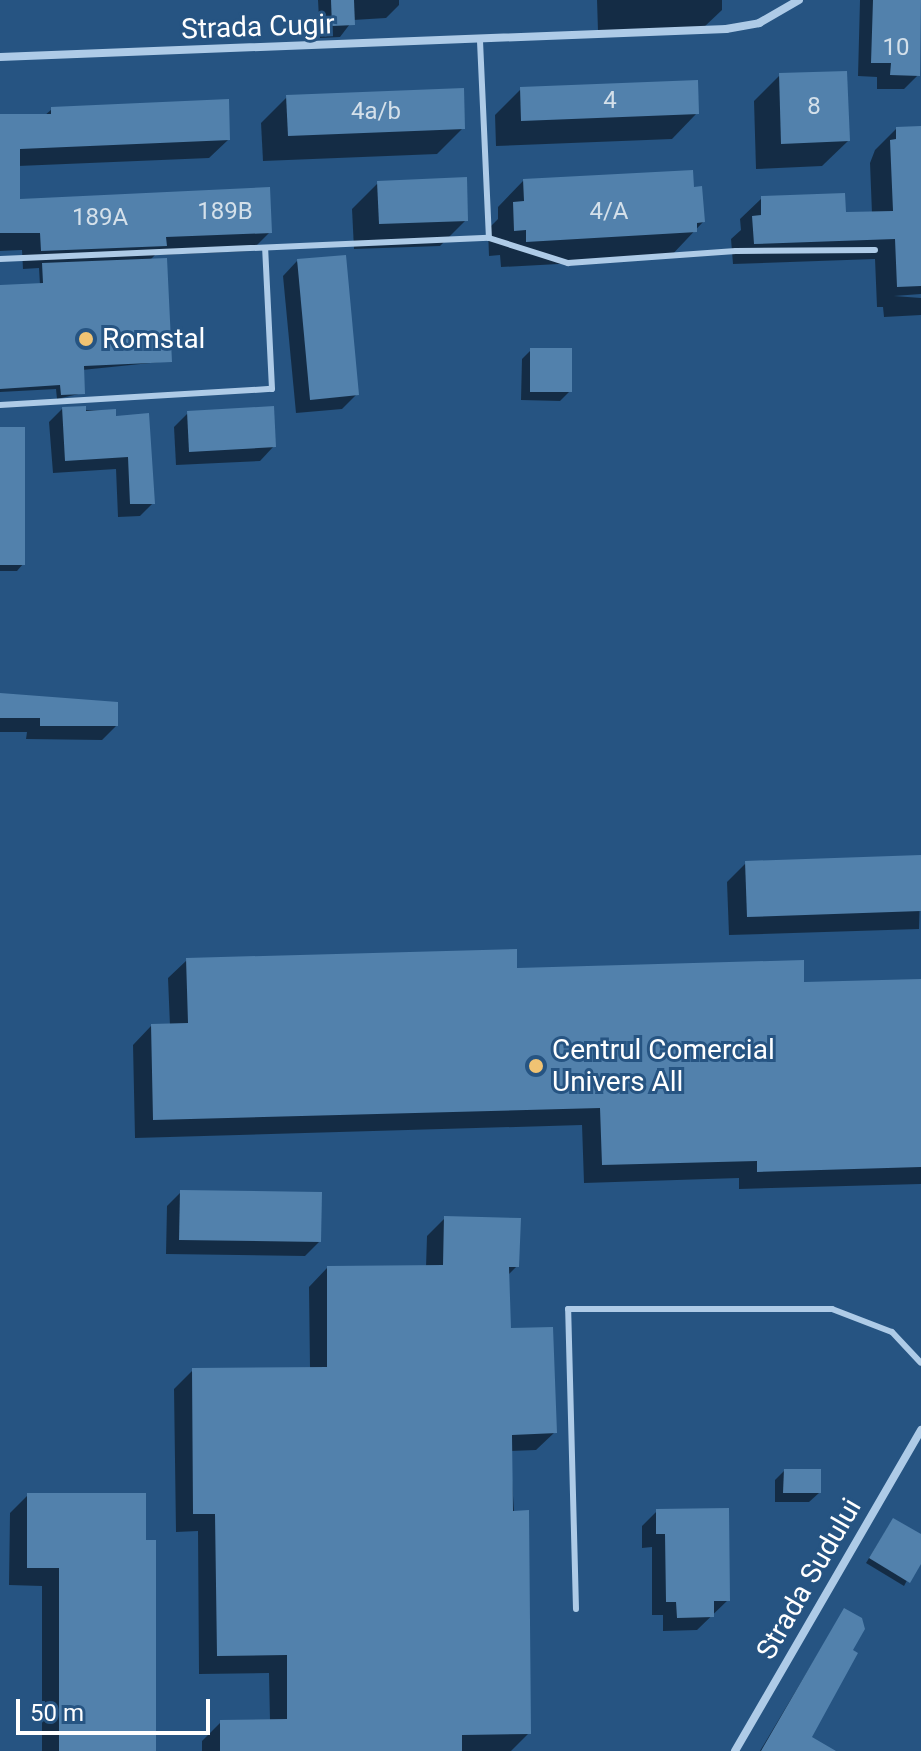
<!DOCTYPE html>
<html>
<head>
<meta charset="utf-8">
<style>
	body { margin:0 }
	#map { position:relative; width:921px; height:1751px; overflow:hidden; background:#265482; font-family:Roboto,sans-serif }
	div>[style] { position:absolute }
	.shadow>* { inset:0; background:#0007 }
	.building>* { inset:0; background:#5281ac }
	.service>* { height:6px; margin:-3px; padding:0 3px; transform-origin:3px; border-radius:3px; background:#aecbe7 }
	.minor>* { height:8px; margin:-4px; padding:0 4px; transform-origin:4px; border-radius:4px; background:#aecbe7 }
	.dots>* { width:22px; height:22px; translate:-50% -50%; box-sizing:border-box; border:4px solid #265482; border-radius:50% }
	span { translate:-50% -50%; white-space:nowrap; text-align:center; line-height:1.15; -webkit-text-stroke:6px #265482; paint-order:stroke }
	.number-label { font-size:24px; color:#d4e0ea }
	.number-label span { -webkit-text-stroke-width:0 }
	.street-label { font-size:28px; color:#fff }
	.poi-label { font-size:28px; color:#fff }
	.left { translate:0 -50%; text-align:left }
	.scale { position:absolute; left:16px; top:1699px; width:194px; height:36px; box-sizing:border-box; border:4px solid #fff; border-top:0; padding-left:10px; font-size:24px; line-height:28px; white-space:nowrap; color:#fff; -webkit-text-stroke:6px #265482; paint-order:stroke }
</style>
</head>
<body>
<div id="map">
	<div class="shadow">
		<i style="clip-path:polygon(318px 0,399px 0,399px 5px,386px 18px,353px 20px,340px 37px,320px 38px)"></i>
		<i style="clip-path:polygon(597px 0,722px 0,722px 10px,703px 28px,598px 31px)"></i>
		<i style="clip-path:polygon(860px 0,920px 0,918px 75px,904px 89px,877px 89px,877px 77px,858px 76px)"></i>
		<i style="clip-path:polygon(780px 75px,848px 141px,822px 166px,756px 169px,754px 101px)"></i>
		<i style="clip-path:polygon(521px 89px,697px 113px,672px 139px,496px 146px,495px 115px)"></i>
		<i style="clip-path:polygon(287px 97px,463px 128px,437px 154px,263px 161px,261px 123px)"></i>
		<i style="clip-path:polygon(52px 109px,228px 140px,209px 158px,18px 166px,18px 202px,270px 232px,251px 251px,155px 255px,149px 261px,170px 361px,82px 370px,83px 393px,57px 399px,56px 389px,0 392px,0 287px,40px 285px,39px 268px,23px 269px,22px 250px,0 251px,0 116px,44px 116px)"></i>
		<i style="clip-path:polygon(921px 128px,921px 294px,894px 296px,921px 298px,921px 315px,884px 317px,883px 307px,877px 307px,875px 259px,733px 264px,731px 239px,741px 230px,740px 219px,762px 198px,844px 214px,872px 214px,870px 163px,875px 150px,896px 129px)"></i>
		<i style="clip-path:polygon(523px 181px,692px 189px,703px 222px,669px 258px,501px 267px,500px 255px,489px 256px,488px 229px,498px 219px,498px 207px)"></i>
		<i style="clip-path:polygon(378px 183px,466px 220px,440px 246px,354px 249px,352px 209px)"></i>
		<i style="clip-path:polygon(297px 261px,356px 395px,342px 409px,296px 413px,283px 276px)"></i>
		<i style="clip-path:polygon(531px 350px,570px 391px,560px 401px,521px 400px,522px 359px)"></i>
		<i style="clip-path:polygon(62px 409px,114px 411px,153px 503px,140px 516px,118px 517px,116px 469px,53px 473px,49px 422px)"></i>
		<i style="clip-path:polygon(188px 413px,274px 446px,260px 461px,176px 465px,174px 427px)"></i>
		<i style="clip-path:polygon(0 429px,23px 564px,17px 571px,0 571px)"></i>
		<i style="clip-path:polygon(0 696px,116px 726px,102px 740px,26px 739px,27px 732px,0 732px)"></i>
		<i style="clip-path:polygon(921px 857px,919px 929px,729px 935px,727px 882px,746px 863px)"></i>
		<i style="clip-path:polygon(187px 960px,802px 985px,921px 981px,921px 1184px,739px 1189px,739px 1178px,584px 1183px,582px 1125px,135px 1138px,133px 1045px,151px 1026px,170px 1026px,168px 978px)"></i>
		<i style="clip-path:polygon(181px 1192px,319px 1242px,305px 1256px,166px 1254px,167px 1206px)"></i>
		<i style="clip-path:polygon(445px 1218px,517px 1266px,507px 1276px,509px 1330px,555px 1432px,536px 1450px,510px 1451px,529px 1733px,511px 1751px,202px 1751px,202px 1741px,221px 1722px,270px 1721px,269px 1673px,199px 1674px,198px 1531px,176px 1532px,174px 1389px,193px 1370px,310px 1369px,309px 1287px,327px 1268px,426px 1267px,427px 1236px)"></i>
		<i style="clip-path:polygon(784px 1471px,819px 1493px,809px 1502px,775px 1502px,775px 1480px)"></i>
		<i style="clip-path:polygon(28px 1495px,154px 1751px,42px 1751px,42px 1586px,9px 1585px,10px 1513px)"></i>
		<i style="clip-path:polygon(657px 1511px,728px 1600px,697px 1630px,663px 1631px,663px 1615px,652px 1615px,652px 1547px,642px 1548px,642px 1526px)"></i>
		<i style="clip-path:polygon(890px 1524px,921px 1537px,921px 1554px,904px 1586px,866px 1563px)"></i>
		<i style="clip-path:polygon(844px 1610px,809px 1738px,825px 1751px,760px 1751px)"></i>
	</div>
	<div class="building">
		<i style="clip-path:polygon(331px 0,354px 0,355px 25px,332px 26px)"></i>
		<i style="clip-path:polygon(873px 0,921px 0,920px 76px,890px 75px,891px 63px,871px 63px)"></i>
		<i style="clip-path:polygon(847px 71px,850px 141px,781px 144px,779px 73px)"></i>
		<i style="clip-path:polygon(698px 80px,699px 114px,521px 121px,520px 87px)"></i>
		<i style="clip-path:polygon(464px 88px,465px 129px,288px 136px,286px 95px)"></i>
		<i style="clip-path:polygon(229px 99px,230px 140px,20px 149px,20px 199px,270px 187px,272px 233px,166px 237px,167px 246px,41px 251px,40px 233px,0 233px,0 114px,51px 114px,51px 107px)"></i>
		<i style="clip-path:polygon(921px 126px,921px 286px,897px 287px,895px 239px,754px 244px,752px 216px,761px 215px,761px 196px,845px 193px,846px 212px,893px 211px,890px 140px,896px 139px,896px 127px)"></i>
		<i style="clip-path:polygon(693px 170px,694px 187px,702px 186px,705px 222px,697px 223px,697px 232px,526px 242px,526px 230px,514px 231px,513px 202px,524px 201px,523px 179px)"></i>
		<i style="clip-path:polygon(467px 177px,468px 221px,379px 224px,377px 181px)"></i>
		<i style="clip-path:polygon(346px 255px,359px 395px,310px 400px,297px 259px)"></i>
		<i style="clip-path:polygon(167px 258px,172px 362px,84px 366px,85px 394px,61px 395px,60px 385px,0 389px,0 285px,43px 283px,42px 263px)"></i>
		<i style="clip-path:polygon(530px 348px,572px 348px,572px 392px,530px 392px)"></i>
		<i style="clip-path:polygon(86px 406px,86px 411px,116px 409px,116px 416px,149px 413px,155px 504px,130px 504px,128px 457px,65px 461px,62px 407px)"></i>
		<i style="clip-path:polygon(274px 406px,276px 447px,189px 452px,187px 411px)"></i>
		<i style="clip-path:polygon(0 427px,25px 427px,25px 565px,0 565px)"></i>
		<i style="clip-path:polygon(0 693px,118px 702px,118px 726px,40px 726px,40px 718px,0 718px)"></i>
		<i style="clip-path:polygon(921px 855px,921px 911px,747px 917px,745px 861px)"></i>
		<i style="clip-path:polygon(517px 949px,517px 968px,804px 960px,804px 982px,921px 979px,921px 1167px,757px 1172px,757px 1161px,602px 1165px,600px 1108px,153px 1120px,151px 1024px,188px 1023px,186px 958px)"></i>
		<i style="clip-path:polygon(180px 1190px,322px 1192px,321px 1242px,179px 1240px)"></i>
		<i style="clip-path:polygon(444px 1216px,521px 1218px,519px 1267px,509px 1267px,511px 1328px,553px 1327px,557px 1433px,512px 1435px,513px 1511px,529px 1510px,531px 1734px,462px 1735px,462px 1751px,220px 1751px,220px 1720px,287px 1719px,287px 1655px,217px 1656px,215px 1514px,193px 1514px,192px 1368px,327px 1367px,327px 1266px,443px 1265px)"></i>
		<i style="clip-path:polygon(784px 1469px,821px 1469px,821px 1493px,783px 1493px)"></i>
		<i style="clip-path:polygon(27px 1493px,146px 1493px,146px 1540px,156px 1540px,156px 1751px,59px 1751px,59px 1568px,27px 1568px)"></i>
		<i style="clip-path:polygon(729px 1508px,730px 1601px,714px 1601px,714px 1617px,677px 1618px,676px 1602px,666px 1602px,665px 1534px,656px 1534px,656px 1509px)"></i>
		<i style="clip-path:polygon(893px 1518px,921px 1534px,921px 1564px,910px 1583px,869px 1558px)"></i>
		<i style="clip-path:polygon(844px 1608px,862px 1618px,865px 1629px,853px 1650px,858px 1653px,812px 1737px,836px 1751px,761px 1751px)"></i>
	</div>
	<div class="service">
		<i style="left:480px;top:41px;width:197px;rotate:87.4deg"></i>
		<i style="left:0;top:259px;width:489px;rotate:-2.5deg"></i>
		<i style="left:489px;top:238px;width:83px;rotate:17.6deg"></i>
		<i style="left:568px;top:263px;width:168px;rotate:-4.1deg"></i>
		<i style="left:736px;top:251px;width:139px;rotate:-0.4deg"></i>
		<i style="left:0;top:405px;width:272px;rotate:-3.4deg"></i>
		<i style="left:272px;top:389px;width:141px;rotate:-92.8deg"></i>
		<i style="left:576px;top:1609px;width:300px;rotate:-91.5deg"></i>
		<i style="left:568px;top:1309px;width:264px"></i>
		<i style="left:832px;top:1309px;width:64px;rotate:21deg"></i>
		<i style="left:892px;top:1332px;width:42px;rotate:46.9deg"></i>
	</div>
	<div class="minor">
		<i style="left:0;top:57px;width:727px;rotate:-2.21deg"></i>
		<i style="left:726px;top:29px;width:34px;rotate:-10deg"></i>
		<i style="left:759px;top:23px;width:46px;rotate:-29.9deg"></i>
		<i style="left:735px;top:1751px;width:371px;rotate:-59.9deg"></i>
	</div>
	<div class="dots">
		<i style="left:86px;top:339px;background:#f0c373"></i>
		<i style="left:536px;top:1066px;background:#f0c373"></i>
	</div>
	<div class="number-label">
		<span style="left:896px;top:48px">10</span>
		<span style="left:610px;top:101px">4</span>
		<span style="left:814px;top:107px">8</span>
		<span style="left:376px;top:112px">4a/b</span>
		<span style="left:225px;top:212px">189B</span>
		<span style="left:609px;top:212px">4/A</span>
		<span style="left:100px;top:218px">189A</span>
	</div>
	<div class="street-label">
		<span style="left:258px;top:27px;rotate:-2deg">Strada Cugir</span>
		<span style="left:809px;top:1579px;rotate:-60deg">Strada Sudului</span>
	</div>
	<div class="poi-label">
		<span class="left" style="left:102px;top:339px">Romstal</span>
		<span class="left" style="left:552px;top:1066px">Centrul Comercial<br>Univers All</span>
	</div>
	<div class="scale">50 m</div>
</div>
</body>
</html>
